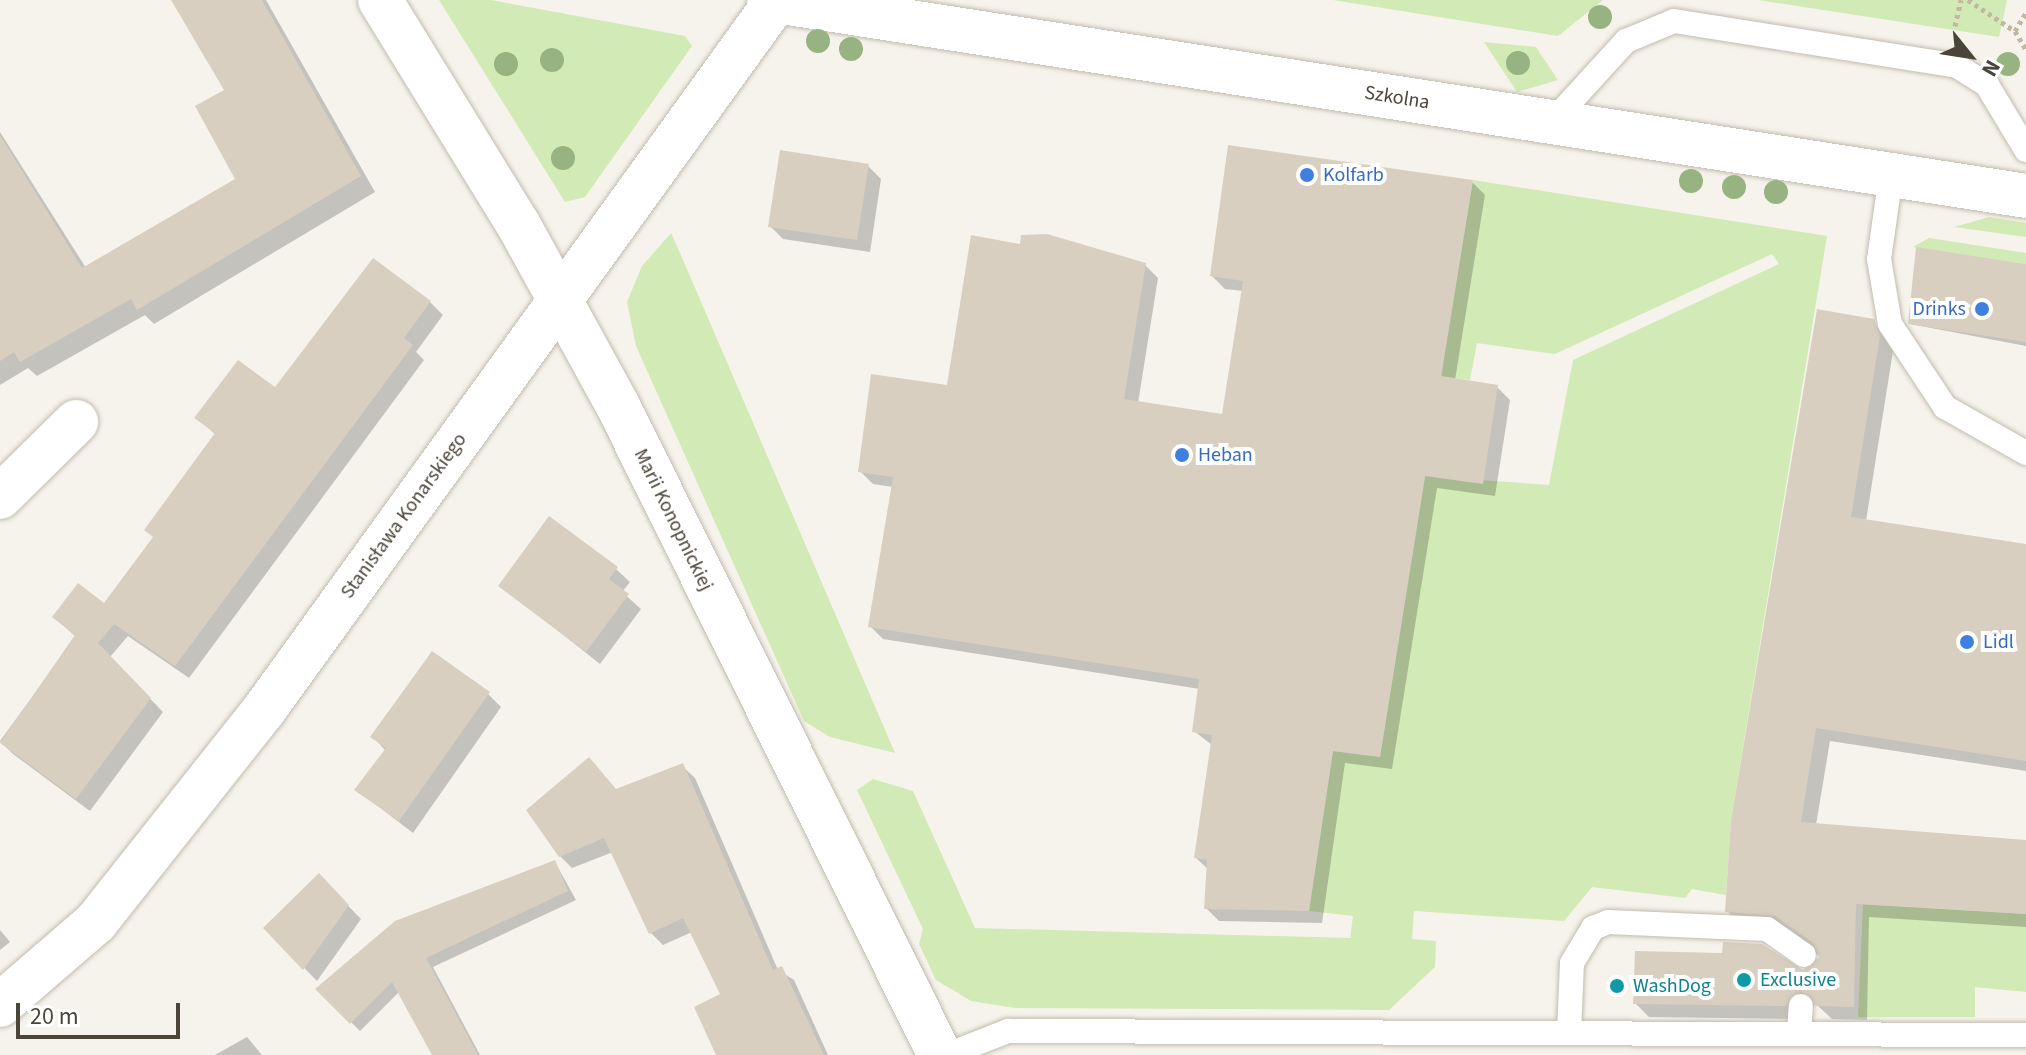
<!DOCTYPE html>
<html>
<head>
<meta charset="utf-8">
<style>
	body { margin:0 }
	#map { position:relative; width:2026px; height:1055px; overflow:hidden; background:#f6f3ec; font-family:"Source Sans 3",sans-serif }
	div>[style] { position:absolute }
	.green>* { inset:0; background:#d2eab5 }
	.shadow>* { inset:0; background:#0003 }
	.building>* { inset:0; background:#d8cfc1 }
	.path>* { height:5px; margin-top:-2.5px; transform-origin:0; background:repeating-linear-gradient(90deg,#c4b79f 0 4px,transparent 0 8px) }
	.roads { filter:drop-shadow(0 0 2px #c2bbae) drop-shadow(0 0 2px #c2bbae) }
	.lane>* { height:24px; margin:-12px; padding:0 12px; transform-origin:12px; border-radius:12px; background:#fff }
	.street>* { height:44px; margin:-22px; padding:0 22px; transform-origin:22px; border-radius:22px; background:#fff }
	.trees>* { width:24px; height:24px; margin:-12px; border-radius:50%; background:#97b381 }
	.dots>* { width:22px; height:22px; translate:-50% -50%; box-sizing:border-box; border:4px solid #fff; border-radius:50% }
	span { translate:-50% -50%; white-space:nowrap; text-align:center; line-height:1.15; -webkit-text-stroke:8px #fff; paint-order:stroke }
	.street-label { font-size:20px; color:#4b4439 }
	.shop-label { font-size:20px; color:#366cbe }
	.left { translate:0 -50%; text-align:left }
	.right { translate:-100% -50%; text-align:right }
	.culture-label { font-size:20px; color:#0d838f }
	.north { position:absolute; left:1930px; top:16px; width:80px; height:80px; -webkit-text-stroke:6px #fff; paint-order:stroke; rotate:120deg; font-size:22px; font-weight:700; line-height:32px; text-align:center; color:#4b4439 }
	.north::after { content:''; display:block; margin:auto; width:28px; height:36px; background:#4b4439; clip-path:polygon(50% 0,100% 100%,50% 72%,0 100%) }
	.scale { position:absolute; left:16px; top:1003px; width:164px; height:36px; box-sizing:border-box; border:4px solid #4b4439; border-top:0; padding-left:10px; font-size:24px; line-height:28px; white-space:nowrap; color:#4b4439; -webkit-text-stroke:6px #fff; paint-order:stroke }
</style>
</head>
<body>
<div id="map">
	<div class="green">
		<i style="clip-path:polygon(439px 0,491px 0,685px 36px,692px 46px,585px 197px,565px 202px)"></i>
		<i style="clip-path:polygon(1333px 0,1603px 0,1558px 36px)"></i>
		<i style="clip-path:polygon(1758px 0,2007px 0,1999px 37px)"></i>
		<i style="clip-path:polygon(1484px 42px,1536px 47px,1558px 80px,1517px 92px)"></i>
		<i style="clip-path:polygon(evenodd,1473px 180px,1827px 236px,1731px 820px,1726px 895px,1692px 889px,1685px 898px,1592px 887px,1564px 921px,1414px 911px,1412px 939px,1436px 941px,1435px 967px,1389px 1010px,1015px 1008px,971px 1001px,936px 980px,919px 944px,923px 929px,857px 790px,873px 779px,913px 791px,975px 928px,1350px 938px,1353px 916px,1309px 911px,1333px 751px,1380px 757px,1473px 180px,1772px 254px,1779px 264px,1573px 360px,1549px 485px,1425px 476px,1444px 377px,1470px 380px,1477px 343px,1555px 354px,1772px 254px)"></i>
		<i style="clip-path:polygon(1989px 217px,2026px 223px,2026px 237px,1954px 227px)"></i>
		<i style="clip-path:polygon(671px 233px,677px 246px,895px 753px,830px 737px,804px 721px,636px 346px,627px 302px,642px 266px)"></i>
		<i style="clip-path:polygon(1929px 238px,2026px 253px,2026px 264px,1913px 247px)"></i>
		<i style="clip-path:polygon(1863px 904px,2026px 914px,2026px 992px,1975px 987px,1975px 1017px,1858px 1017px)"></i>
	</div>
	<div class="shadow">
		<i style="clip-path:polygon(173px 0,266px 0,375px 192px,154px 324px,145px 315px,37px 376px,28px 368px,0 385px,0 132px,86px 268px,238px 179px,227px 91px)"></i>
		<i style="clip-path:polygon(868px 166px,881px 179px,870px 252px,783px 239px,770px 226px)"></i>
		<i style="clip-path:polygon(1472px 182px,1485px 195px,1455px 380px,1497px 387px,1510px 400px,1495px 496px,1437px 488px,1392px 769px,1345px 763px,1322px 923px,1219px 921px,1206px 908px,1209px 870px,1196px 858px,1212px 745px,1194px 731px,1200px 689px,883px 639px,870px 626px,893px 487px,873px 484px,860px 471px,1145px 265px,1158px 278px,1138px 403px,1224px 416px,1243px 291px,1225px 289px,1212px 276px)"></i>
		<i style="clip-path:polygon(2026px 266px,2026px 346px,1910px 324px)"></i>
		<i style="clip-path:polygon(430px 302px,443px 315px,416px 352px,424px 360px,189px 678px,128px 636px,110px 657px,163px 712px,90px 811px,13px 754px,0 741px,76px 637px,54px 617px,104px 605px,155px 538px,216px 435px,197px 418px,276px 390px)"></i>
		<i style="clip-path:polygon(1873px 321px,1893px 351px,1866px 521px,2026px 546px,2026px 771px,1830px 741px,1816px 825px,2026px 841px,2026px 927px,1869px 917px,1867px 1020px,1832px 1019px,1816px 1004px,1800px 1019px,1649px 1017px,1635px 1003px,1804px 972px,1821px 958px,1791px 930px,1741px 925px,1727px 911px)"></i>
		<i style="clip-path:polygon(616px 569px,630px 582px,622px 592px,641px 609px,600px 664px,500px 585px)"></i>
		<i style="clip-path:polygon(488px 694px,501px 707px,413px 833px,357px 790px,386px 751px,373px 737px)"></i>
		<i style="clip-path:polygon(682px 766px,695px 778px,778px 970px,794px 980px,828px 1055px,718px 1055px,723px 995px,692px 932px,663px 945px,651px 933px,613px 852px,572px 868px,560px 856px,617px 791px)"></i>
		<i style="clip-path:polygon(555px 862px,576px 900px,433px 967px,480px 1055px,434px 1055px,400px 991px,360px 1031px,318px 989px)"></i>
		<i style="clip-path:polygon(319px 876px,361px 919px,317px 981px,265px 928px)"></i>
		<i style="clip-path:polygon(0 930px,10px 942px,0 950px)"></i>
		<i style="clip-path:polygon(247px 1037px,262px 1055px,215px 1055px)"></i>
	</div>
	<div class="building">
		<i style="clip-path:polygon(171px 0,262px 0,361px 176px,137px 310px,131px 299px,20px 362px,14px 352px,0 361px,0 135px,82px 268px,235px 179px,195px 106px,224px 90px)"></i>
		<i style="clip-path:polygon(1228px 145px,1473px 180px,1441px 376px,1498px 385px,1483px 484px,1425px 476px,1380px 757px,1333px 751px,1309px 911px,1204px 909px,1207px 860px,1194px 858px,1212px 735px,1192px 732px,1199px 679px,868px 627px,893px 477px,858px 472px,871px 374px,947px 385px,971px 235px,1020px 244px,1021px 235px,1047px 234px,1146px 263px,1124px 399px,1222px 414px,1243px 281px,1210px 276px)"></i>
		<i style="clip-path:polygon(780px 150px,869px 164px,857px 240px,768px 227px)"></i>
		<i style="clip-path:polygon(1916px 247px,2026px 264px,2026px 342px,1908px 324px)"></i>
		<i style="clip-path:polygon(373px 258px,431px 301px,404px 338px,413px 345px,175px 666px,114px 624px,98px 643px,151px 698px,76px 799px,0 743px,75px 635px,52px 617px,78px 583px,104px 603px,153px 537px,144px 530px,215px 433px,194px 418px,238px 360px,275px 387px)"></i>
		<i style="clip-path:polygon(1817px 309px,1874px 319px,1880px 336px,1851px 517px,2026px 544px,2026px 761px,1816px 728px,1801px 822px,2026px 840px,2026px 914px,1856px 904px,1854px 1007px,1816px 1006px,1801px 991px,1786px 1006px,1633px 1004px,1635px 951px,1722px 953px,1723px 942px,1762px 944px,1803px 970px,1819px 957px,1813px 943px,1775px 916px,1725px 912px,1731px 820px)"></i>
		<i style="clip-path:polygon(549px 516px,618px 567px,609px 579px,629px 594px,586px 652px,498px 586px)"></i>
		<i style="clip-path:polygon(432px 651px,490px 692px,399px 821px,354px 790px,386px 748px,370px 737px)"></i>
		<i style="clip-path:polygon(589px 757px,616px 789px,683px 763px,773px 970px,782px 966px,824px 1055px,716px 1055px,694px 1007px,720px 994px,683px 918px,649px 934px,604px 838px,559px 857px,526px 810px)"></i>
		<i style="clip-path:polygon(555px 860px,568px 891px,426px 958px,478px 1055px,432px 1055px,392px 982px,350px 1024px,315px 989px,395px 921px)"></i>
		<i style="clip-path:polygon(319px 873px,349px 905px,303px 970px,263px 928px)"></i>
	</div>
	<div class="path">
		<i style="left:1968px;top:0;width:56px;rotate:33.4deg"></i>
		<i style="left:2015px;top:31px;width:21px;rotate:59deg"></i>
		<i style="left:1955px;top:26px;width:27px;rotate:-77deg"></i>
		<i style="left:2015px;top:31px;width:21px;rotate:-59deg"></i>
	</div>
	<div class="roads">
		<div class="lane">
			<i style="left:1552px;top:122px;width:110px;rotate:-47.6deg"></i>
			<i style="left:1626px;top:41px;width:52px;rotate:-22.6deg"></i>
			<i style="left:1674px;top:21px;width:287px;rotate:9deg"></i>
			<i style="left:1957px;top:66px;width:36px;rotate:32deg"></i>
			<i style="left:1987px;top:85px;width:76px;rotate:59deg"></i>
			<i style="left:1891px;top:175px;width:85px;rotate:98.1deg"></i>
			<i style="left:1879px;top:259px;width:66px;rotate:80.4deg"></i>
			<i style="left:1890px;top:324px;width:100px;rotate:56.5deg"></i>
			<i style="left:1945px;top:407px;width:93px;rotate:29.6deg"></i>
			<i style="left:1569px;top:1032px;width:69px;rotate:-87.5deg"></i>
			<i style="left:1572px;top:963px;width:41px;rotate:-59deg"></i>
			<i style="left:1593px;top:928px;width:16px;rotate:-22deg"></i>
			<i style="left:1608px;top:922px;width:159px;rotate:2.5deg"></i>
			<i style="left:1767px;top:929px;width:45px;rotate:35.1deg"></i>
			<i style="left:1799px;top:1032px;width:26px;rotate:-86deg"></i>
			<i style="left:947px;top:1055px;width:66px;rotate:-21.5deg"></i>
			<i style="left:1008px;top:1031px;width:1018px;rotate:0.23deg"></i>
		</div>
		<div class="street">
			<i style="left:380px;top:0;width:263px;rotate:58.4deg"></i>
			<i style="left:518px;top:224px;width:208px;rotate:61.2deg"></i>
			<i style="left:618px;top:406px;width:724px;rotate:63.61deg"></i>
			<i style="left:769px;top:0;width:1272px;rotate:8.86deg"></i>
			<i style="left:0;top:497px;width:107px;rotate:-44.6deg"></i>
			<i style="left:0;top:1005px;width:127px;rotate:-40.8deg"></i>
			<i style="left:96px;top:922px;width:270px;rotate:-51.6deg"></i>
			<i style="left:264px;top:710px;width:876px;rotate:-54.15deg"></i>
		</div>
	</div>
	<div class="trees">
		<i style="left:1600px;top:17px"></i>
		<i style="left:818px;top:41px"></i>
		<i style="left:851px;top:49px"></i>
		<i style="left:552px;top:60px"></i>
		<i style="left:1518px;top:63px"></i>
		<i style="left:506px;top:64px"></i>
		<i style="left:2008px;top:64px"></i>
		<i style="left:563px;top:158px"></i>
		<i style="left:1691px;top:181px"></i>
		<i style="left:1734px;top:187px"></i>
		<i style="left:1776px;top:192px"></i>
	</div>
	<div class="dots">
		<i style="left:1307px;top:175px;background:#3f7fe0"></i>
		<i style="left:1982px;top:309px;background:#3f7fe0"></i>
		<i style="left:1182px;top:455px;background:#3f7fe0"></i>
		<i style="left:1967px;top:642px;background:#3f7fe0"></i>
		<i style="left:1744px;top:980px;background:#0f9aa8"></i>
		<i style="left:1617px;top:986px;background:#0f9aa8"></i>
	</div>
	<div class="street-label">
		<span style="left:1397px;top:98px;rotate:9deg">Szkolna</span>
		<span style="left:404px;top:516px;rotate:-54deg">Stanisława Konarskiego</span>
		<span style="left:673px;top:520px;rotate:64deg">Marii Konopnickiej</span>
	</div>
	<div class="shop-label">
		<span class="left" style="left:1323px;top:175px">Kolfarb</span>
		<span class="right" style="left:1966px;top:309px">Drinks</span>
		<span class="left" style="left:1198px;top:455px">Heban</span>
		<span class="left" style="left:1983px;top:642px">Lidl</span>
	</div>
	<div class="culture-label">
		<span class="left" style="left:1760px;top:980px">Exclusive</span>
		<span class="left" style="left:1633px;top:986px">WashDog</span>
	</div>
	<div class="north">N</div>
	<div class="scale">20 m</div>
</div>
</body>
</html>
